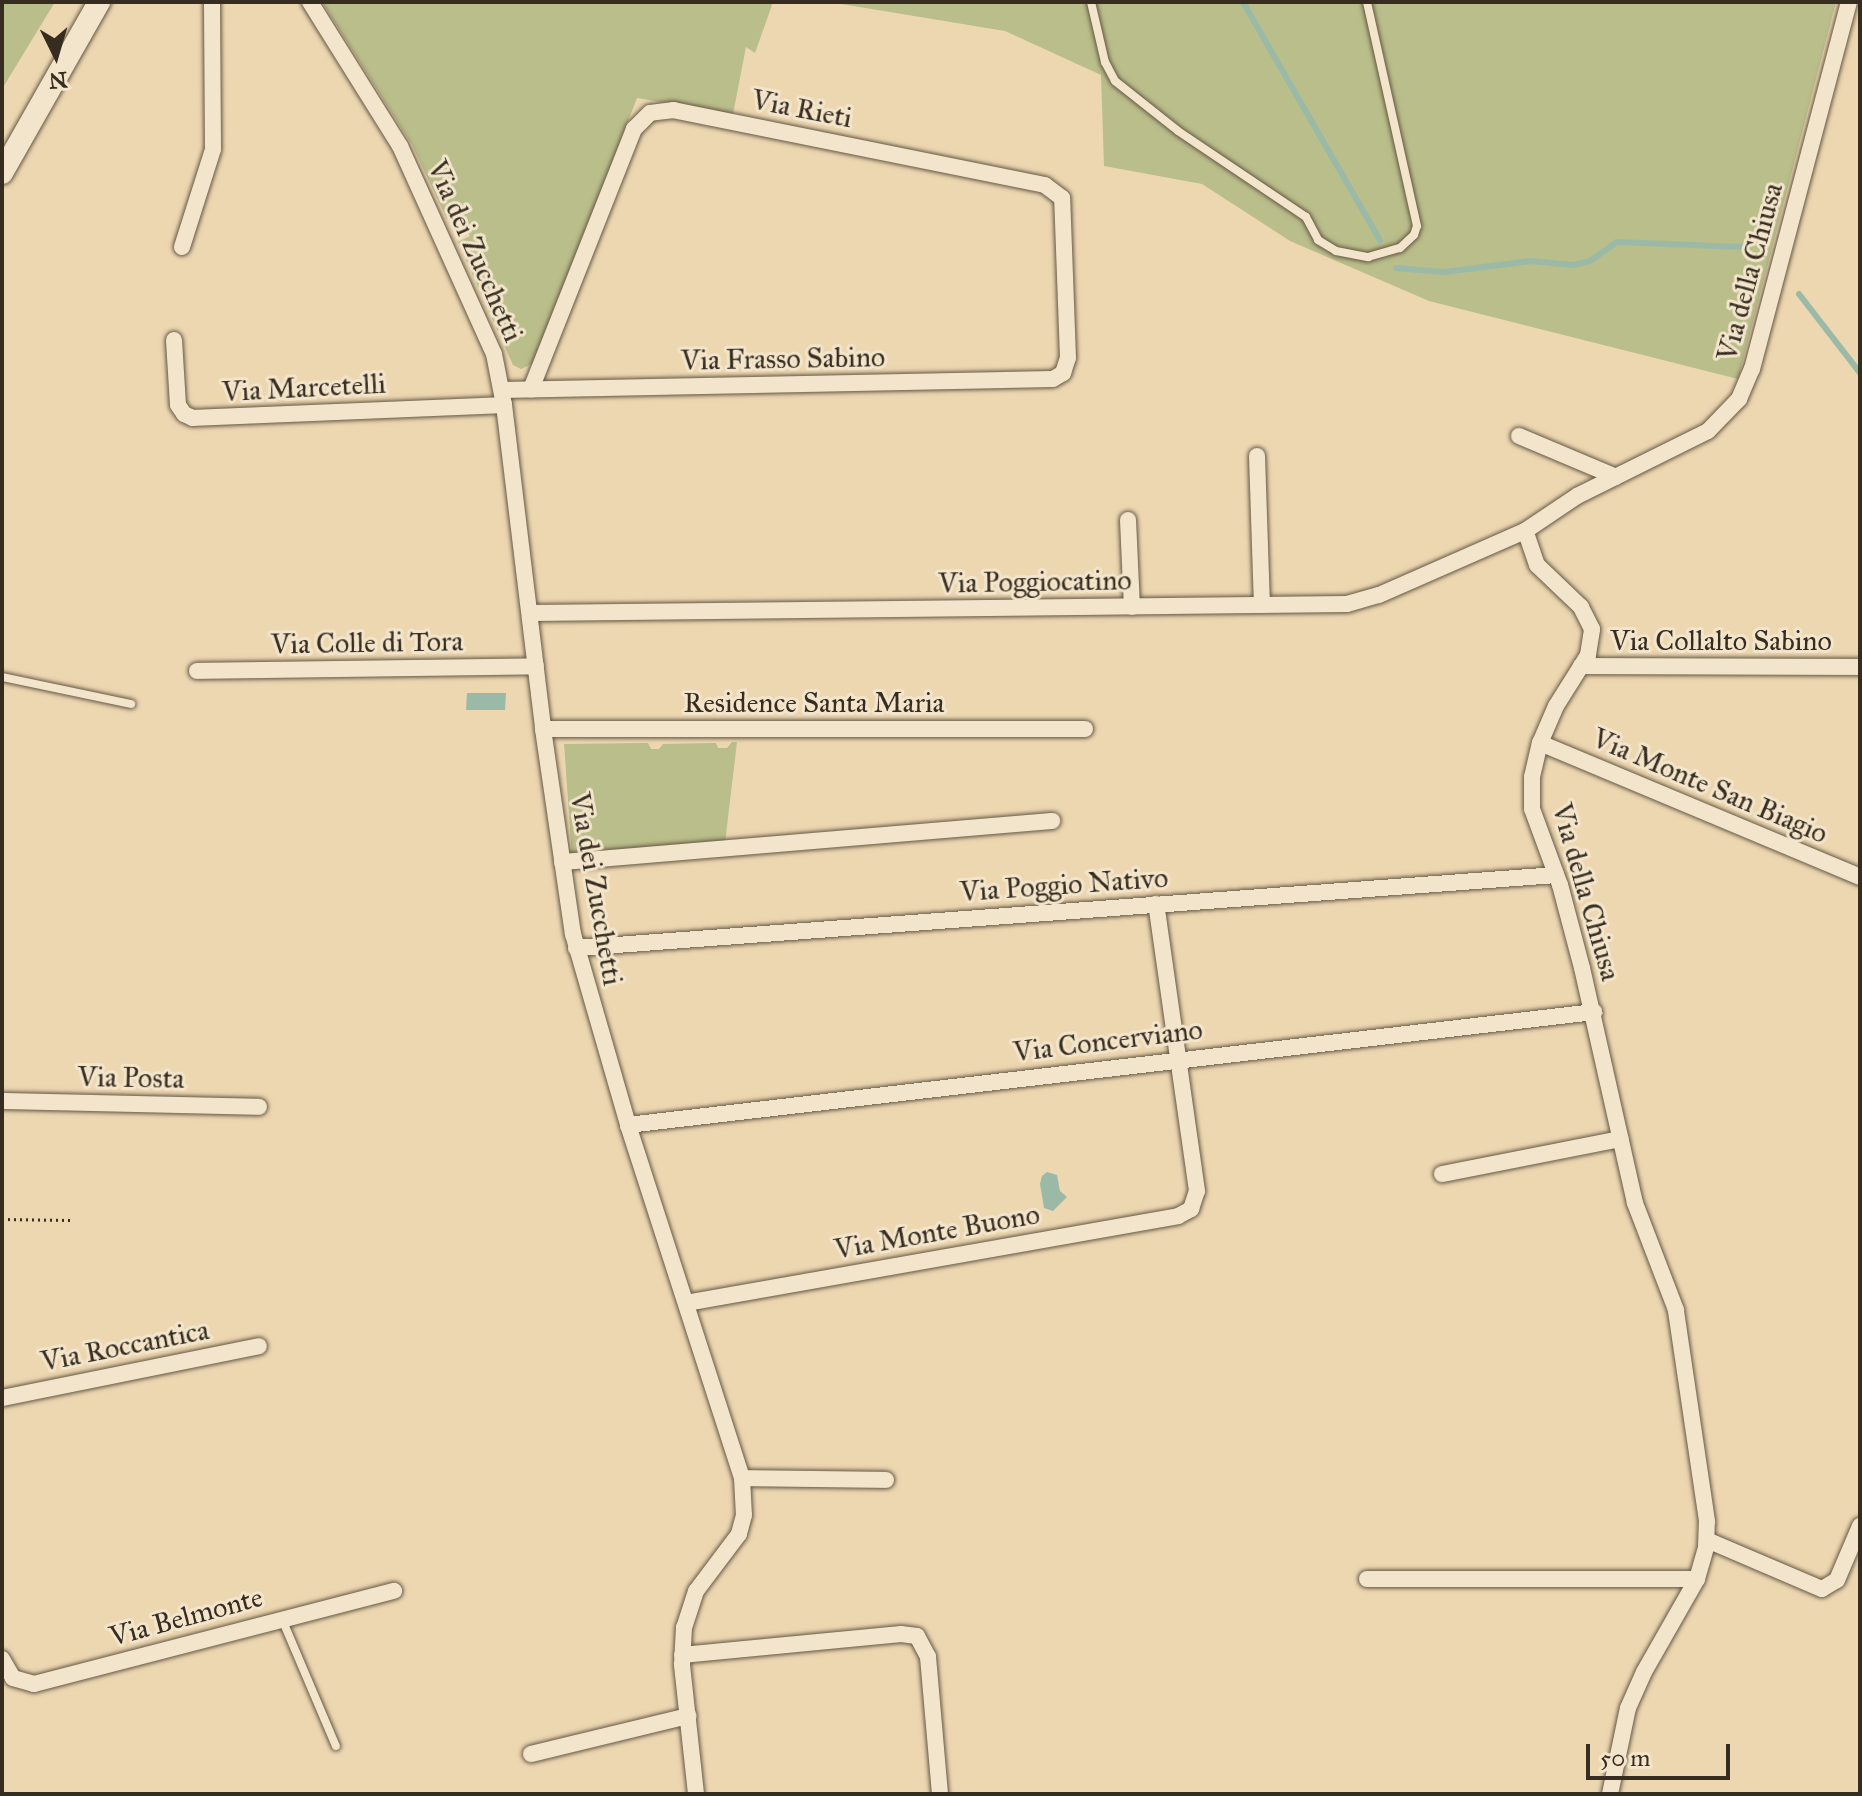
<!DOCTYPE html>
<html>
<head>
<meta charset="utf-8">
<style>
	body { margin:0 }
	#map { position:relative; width:1862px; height:1796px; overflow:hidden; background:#edd7b1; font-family:"IM FELL Great Primer",serif }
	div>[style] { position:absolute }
	.green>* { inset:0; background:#babe8a }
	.water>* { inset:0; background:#9abaa7 }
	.stream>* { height:6px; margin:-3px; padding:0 3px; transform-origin:3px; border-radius:3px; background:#9abaa7 }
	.path>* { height:3px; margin-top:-1.5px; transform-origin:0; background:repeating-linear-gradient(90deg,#362d20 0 2px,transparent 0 6px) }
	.roads { filter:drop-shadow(0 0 2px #645844) drop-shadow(0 0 2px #645844) }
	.lane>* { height:8px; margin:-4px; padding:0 4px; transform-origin:4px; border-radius:4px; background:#f3e5cc }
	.street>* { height:16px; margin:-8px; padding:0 8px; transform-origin:8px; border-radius:8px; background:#f3e5cc }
	.secondary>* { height:22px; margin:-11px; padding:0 11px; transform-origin:11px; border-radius:11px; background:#f3e5cc }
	span { translate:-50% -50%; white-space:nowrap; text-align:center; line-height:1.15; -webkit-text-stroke:6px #f3e5cc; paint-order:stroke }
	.street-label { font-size:28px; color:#362d20 }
	.frame { position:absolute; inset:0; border:4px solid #362d20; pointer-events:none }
	.north { position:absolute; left:16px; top:16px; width:80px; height:80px; -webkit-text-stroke:6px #f3e5cc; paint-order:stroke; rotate:175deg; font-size:22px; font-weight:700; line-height:32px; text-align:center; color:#362d20 }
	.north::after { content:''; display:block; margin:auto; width:28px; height:36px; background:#362d20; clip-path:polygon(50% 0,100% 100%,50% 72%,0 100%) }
	.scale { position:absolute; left:1586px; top:1744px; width:144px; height:36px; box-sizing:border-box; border:4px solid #362d20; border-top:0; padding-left:10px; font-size:24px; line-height:28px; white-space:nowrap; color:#362d20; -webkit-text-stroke:6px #f3e5cc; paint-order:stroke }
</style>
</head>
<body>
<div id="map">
	<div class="green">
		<i style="clip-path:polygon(2px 2px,55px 2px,2px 89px)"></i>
		<i style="clip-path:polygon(322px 2px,773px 2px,755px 53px,746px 47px,733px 114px,637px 98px,534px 363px,521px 369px,513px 365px,458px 242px,470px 236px,459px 214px,447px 219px,412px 145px)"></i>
		<i style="clip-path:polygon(829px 2px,1836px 2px,1738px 379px,1429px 301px,1290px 241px,1202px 184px,1104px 166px,1101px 75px,1005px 31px)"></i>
		<i style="clip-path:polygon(732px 742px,737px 742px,725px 843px,572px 856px,564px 744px,648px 743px,651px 749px,659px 749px,663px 744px,716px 743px,718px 748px,727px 748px)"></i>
	</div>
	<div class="water">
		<i style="clip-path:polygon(467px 693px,506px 693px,505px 710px,466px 710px)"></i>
		<i style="clip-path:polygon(1047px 1172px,1057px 1175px,1060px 1191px,1067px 1197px,1053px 1211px,1044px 1208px,1040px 1184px,1042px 1176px)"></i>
	</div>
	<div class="stream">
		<i style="left:1243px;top:2px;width:275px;rotate:60.1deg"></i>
		<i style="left:1396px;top:268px;width:48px;rotate:4.8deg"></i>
		<i style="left:1444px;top:272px;width:88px;rotate:-7.2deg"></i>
		<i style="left:1531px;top:261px;width:42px;rotate:5.4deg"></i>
		<i style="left:1573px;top:265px;width:17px;rotate:-13deg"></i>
		<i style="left:1590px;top:261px;width:33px;rotate:-35deg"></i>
		<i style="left:1617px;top:242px;width:126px;rotate:2.3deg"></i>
		<i style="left:1799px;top:294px;width:100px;rotate:52.3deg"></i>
	</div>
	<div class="path">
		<i style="left:2px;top:1219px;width:68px;rotate:0.8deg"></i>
	</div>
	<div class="roads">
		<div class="lane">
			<i style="left:1091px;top:2px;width:62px;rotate:76.9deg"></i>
			<i style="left:1105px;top:62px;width:21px;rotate:62deg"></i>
			<i style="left:1115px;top:81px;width:80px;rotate:38.4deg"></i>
			<i style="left:1178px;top:131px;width:154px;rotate:33.9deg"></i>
			<i style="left:1306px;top:217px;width:26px;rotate:62deg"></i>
			<i style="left:1318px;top:240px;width:21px;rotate:31deg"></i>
			<i style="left:1336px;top:251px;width:33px;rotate:11deg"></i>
			<i style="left:1368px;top:257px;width:33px;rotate:-16deg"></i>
			<i style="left:1400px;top:248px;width:19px;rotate:-43deg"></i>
			<i style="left:1414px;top:235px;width:9px;rotate:-72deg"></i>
			<i style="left:1417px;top:226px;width:230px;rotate:-102.6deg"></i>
			<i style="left:2px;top:677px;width:132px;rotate:11.8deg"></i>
			<i style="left:282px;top:1619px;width:138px;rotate:67deg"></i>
		</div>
		<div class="street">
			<i style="left:310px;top:2px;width:170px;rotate:58deg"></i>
			<i style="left:400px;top:146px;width:228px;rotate:65.7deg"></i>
			<i style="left:494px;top:354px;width:52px;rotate:78.9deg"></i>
			<i style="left:504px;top:405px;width:326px;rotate:83.1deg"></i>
			<i style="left:543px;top:729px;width:207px;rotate:81.7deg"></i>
			<i style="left:573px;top:934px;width:199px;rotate:73.9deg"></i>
			<i style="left:628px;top:1125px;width:371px;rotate:72.1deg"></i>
			<i style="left:742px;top:1478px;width:37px;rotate:87deg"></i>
			<i style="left:744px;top:1515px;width:20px;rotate:105deg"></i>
			<i style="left:739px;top:1534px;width:71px;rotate:127deg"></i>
			<i style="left:696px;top:1591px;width:38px;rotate:108deg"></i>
			<i style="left:684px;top:1627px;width:38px;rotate:93deg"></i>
			<i style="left:682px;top:1665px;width:130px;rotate:83.8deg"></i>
			<i style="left:182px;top:247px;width:103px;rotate:-72.4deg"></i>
			<i style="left:213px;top:149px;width:147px;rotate:-90.4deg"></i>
			<i style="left:174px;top:340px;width:65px;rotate:86.5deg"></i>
			<i style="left:178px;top:405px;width:11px;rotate:56deg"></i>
			<i style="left:184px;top:414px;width:10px;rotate:24deg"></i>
			<i style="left:193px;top:418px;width:311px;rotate:-2.4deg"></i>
			<i style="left:502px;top:390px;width:551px;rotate:-1.14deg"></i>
			<i style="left:1053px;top:379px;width:12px;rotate:-31deg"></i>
			<i style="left:1063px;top:373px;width:16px;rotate:-72deg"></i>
			<i style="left:1068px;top:358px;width:160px;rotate:-92.1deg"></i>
			<i style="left:1062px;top:198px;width:21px;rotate:-143deg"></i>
			<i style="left:1045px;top:185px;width:379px;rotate:-168.6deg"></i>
			<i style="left:674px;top:110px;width:24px;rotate:173deg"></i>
			<i style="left:650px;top:113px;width:23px;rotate:135deg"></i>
			<i style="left:634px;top:129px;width:280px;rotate:111.6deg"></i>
			<i style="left:1519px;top:436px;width:105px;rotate:22.9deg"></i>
			<i style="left:1257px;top:456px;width:149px;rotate:88.1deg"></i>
			<i style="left:1128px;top:520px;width:87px;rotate:87.4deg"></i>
			<i style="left:531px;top:613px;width:816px;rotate:-0.63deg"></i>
			<i style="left:1347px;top:604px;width:33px;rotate:-16deg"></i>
			<i style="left:1379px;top:595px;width:159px;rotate:-23.7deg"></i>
			<i style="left:1581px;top:666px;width:279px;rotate:0.2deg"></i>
			<i style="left:197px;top:671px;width:339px;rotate:-0.8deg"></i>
			<i style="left:543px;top:729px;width:542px"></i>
			<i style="left:1540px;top:743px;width:347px;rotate:22.7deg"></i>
			<i style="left:562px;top:862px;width:492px;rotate:-4.8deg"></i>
			<i style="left:576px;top:948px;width:983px;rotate:-4.26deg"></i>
			<i style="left:2px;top:1101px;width:257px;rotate:1.3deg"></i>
			<i style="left:628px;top:1125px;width:973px;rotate:-6.67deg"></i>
			<i style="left:1442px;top:1174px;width:182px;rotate:-11.1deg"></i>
			<i style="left:686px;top:1303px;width:500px;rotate:-10deg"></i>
			<i style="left:1178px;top:1216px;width:15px;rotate:-28deg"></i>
			<i style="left:1191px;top:1209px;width:19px;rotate:-72deg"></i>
			<i style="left:1197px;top:1191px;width:290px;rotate:-98.1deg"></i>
			<i style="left:2px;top:1398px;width:262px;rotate:-11.4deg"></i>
			<i style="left:742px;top:1478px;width:144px;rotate:0.8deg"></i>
			<i style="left:1707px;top:1540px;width:125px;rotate:23.1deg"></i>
			<i style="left:1822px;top:1589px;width:17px;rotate:-31deg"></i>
			<i style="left:1837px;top:1580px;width:59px;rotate:-66.9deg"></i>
			<i style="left:1367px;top:1579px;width:330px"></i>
			<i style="left:682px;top:1655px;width:220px;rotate:-5.5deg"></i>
			<i style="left:901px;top:1634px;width:16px;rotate:7deg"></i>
			<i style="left:917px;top:1636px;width:24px;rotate:62deg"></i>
			<i style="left:928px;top:1657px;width:138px;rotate:85deg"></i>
			<i style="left:2px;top:1659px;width:22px;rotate:60deg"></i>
			<i style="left:13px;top:1678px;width:22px;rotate:16deg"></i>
			<i style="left:34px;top:1684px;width:372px;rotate:-14.5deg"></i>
			<i style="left:531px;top:1754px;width:162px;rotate:-13.6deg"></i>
			<i style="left:1610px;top:1794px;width:88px;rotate:-78.2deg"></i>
			<i style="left:1628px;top:1708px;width:39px;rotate:-66deg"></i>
			<i style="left:1644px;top:1672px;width:107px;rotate:-60.3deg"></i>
			<i style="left:1697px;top:1579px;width:33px;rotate:-74deg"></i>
			<i style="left:1706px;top:1547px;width:26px;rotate:-88deg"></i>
			<i style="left:1707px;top:1521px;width:213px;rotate:-98.4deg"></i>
			<i style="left:1676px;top:1310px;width:115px;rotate:-111deg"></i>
			<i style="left:1635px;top:1203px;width:241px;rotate:-102.7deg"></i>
			<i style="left:1582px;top:968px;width:86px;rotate:-104.8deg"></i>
			<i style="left:1560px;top:885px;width:81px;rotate:-110.2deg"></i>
			<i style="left:1532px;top:809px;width:32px;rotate:-90deg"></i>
			<i style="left:1532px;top:777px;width:35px;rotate:-77deg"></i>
			<i style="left:1540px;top:743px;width:40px;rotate:-66.6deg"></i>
			<i style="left:1556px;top:706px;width:60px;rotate:-57.9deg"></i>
			<i style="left:1588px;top:655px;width:26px;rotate:-81deg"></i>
			<i style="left:1592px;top:629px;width:25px;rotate:-117deg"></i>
			<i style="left:1581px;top:607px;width:61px;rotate:-136.3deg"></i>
			<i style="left:1537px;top:565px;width:36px;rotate:-109deg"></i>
			<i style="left:1525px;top:531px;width:63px;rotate:-33.9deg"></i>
			<i style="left:1577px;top:496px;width:146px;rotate:-26.4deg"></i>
			<i style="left:1708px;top:431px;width:45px;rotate:-45.9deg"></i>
			<i style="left:1739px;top:399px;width:33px;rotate:-67deg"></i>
			<i style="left:1752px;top:369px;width:380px;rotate:-75.2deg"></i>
		</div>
		<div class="secondary">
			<i style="left:2px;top:173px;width:197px;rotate:-60.4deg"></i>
		</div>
	</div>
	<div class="street-label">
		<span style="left:802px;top:109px;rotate:11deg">Via Rieti</span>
		<span style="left:475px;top:251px;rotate:66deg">Via dei Zucchetti</span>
		<span style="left:1750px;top:272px;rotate:-75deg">Via della Chiusa</span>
		<span style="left:783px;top:359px;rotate:-1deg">Via Frasso Sabino</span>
		<span style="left:304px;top:388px;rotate:-3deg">Via Marcetelli</span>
		<span style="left:1035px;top:582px;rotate:-1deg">Via Poggiocatino</span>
		<span style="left:1721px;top:641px">Via Collalto Sabino</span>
		<span style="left:367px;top:643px;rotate:-1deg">Via Colle di Tora</span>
		<span style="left:814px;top:703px">Residence Santa Maria</span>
		<span style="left:1710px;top:786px;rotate:23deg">Via Monte San Biagio</span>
		<span style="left:1064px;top:885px;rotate:-4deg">Via Poggio Nativo</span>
		<span style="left:596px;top:889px;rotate:80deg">Via dei Zucchetti</span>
		<span style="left:1586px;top:892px;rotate:74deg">Via della Chiusa</span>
		<span style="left:1108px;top:1041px;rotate:-7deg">Via Concerviano</span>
		<span style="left:131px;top:1078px;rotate:1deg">Via Posta</span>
		<span style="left:937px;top:1232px;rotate:-10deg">Via Monte Buono</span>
		<span style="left:125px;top:1346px;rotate:-11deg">Via Roccantica</span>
		<span style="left:186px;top:1617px;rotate:-15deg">Via Belmonte</span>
	</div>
	<div class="frame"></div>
	<div class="north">N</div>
	<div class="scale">50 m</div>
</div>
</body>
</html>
